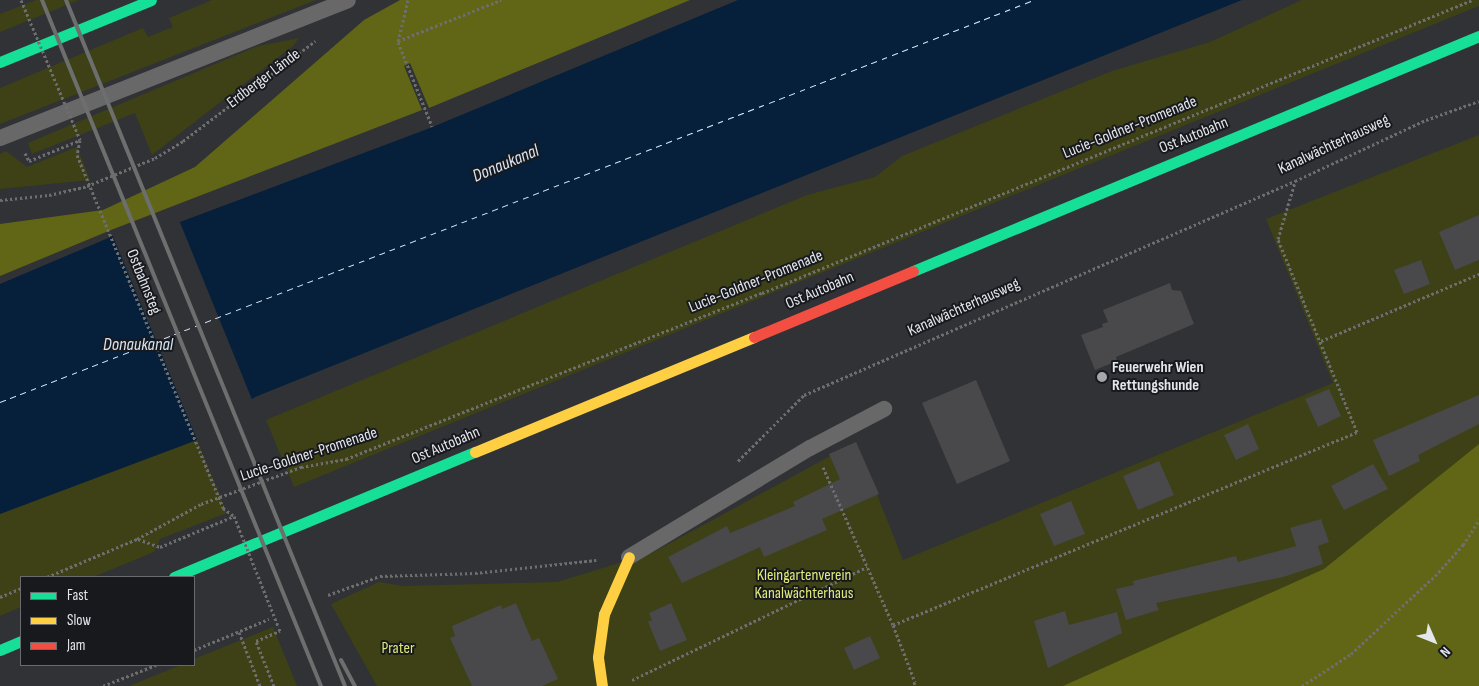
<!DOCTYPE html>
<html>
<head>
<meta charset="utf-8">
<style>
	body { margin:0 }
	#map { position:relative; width:1479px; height:686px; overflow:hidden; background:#313236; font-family:"Sofia Sans Condensed",sans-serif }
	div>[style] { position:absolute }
	.green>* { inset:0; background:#3e4115 }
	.forest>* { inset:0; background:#616617 }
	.water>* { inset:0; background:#06203b }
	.pier>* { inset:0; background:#313236 }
	.ferry>* { height:1px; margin-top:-0.5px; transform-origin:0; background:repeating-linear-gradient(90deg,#d7e5f6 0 6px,transparent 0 11px) }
	.building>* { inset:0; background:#49484b }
	.path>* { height:3px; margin-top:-1.5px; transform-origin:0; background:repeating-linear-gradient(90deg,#6e6e6f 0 2.5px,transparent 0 5px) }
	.lane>* { height:16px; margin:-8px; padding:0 8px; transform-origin:8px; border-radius:8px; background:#686868 }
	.fast>* { height:11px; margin:-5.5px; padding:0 5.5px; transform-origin:5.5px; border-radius:5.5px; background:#16e098 }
	.slow>* { height:11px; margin:-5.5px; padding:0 5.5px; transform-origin:5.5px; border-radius:5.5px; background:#ffcf43 }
	.jam>* { height:11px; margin:-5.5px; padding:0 5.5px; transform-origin:5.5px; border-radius:5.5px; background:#f24e42 }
	.rail>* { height:4px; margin:-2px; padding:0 2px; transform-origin:2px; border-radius:2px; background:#6d6e6e }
	.path-bridge>* { height:3px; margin-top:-1.5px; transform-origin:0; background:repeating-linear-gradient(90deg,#6e6e6f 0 2.5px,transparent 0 5px) }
	.dots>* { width:14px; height:14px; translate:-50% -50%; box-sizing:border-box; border:2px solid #17191d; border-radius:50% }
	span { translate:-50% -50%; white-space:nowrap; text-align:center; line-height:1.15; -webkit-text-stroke:4px #17191d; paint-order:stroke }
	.street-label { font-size:16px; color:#e3e6eb }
	.poi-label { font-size:16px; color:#e3e6eb; font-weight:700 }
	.left { translate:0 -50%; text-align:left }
	.park-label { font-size:16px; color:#e1ea77 }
	.water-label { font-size:18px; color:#d7e5f6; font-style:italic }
	.legend { position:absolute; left:20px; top:576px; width:175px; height:90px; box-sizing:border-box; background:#17191d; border:1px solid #696b6f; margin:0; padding:6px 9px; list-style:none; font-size:15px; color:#e3e6eb }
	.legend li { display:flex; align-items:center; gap:10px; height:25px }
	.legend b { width:25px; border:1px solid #696b6f }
	.north { position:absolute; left:1409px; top:616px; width:50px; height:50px; -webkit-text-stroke:4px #17191d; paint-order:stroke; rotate:134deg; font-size:14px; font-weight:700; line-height:20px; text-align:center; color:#e3e6eb }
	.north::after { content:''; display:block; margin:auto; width:18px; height:22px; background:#e3e6eb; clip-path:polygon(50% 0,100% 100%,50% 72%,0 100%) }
</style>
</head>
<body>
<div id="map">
	<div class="green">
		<i style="clip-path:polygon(36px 0,79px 0,0 32px,0 14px)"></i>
		<i style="clip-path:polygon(212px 0,316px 0,0 124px,0 88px,143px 28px,148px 37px,173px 27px,169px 18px)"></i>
		<i style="clip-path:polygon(1302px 0,1479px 0,1479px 6px,294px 487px,266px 420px,807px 195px,875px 177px,902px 156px,1112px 71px,1210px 42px)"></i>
		<i style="clip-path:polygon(299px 38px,293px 46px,152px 155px,135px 113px,32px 154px,28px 143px,258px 46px)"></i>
		<i style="clip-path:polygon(1479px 135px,1479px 686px,377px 686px,331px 604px,379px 582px,403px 586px,557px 582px,652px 553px,856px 442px,903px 560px,1333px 383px,1266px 219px)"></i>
		<i style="clip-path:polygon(77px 147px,90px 180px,0 189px,0 154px,6px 151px,27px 167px)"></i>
		<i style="clip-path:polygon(197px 440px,227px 513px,160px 539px,154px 552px,93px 577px,21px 577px,21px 607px,0 616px,0 514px)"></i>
		<i style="clip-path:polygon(273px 627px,297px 686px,129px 686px,181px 665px,194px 665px,194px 659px)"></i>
	</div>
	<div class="forest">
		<i style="clip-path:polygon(400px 0,690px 0,429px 108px,410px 63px,404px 66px,422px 110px,111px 230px,0 276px,0 224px,103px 210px,195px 167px,364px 20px)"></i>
		<i style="clip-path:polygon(1479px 444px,1479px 686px,1063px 686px,1324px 569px)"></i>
	</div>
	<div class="water">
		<i style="clip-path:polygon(738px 0,1242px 0,255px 397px,197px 440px,0 514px,0 284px,113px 236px,180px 222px,430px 128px)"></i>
	</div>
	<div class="pier">
		<i style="clip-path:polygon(179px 220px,253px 402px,198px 442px,112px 234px)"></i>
	</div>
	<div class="ferry">
		<i style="left:0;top:402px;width:1109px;rotate:-21.25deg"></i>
	</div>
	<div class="building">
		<i style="clip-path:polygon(1479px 215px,1479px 260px,1455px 270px,1439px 232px)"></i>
		<i style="clip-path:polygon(1421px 260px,1430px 284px,1404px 294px,1394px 270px)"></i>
		<i style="clip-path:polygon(1170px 283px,1172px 290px,1181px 291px,1194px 324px,1116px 357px,1117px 361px,1095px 370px,1081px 335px,1103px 327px,1102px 324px,1108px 322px,1103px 310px)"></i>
		<i style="clip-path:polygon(976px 380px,1010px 461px,957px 484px,922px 403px)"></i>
		<i style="clip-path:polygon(1329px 389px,1341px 416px,1318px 427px,1305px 399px)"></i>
		<i style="clip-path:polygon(1479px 395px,1479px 424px,1418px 455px,1420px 461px,1389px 476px,1373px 440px)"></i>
		<i style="clip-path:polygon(1248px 424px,1259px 449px,1236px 460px,1224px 435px)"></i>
		<i style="clip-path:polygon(856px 442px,879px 494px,822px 519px,827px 530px,764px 557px,760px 547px,682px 583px,668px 557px,727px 526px,730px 533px,795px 506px,793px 502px,840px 479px,829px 454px)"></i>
		<i style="clip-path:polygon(1159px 461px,1174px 495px,1138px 510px,1123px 476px)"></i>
		<i style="clip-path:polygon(1373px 464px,1388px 489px,1344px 510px,1331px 486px)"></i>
		<i style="clip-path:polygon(1071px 501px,1085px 534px,1054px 546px,1040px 514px)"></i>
		<i style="clip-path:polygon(1321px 519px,1329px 542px,1318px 546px,1323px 564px,1283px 577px,1156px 603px,1159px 610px,1126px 620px,1116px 589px,1134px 585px,1133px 581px,1236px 556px,1238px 562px,1296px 546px,1290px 528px)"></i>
		<i style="clip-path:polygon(516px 603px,532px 641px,539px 638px,558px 679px,542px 686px,472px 686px,450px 638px,455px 636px,452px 626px,501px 605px,502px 609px)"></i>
		<i style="clip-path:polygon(671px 603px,687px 640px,660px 651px,648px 622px,652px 620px,649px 613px)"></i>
		<i style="clip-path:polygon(1065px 611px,1069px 625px,1117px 612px,1122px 633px,1048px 668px,1034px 621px)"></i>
		<i style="clip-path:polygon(870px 636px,880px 658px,854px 670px,844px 648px)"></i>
	</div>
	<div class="path">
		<i style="left:408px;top:0;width:43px;rotate:103.4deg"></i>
		<i style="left:398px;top:42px;width:91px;rotate:68deg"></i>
		<i style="left:398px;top:41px;width:111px;rotate:-21.7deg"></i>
		<i style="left:25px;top:153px;width:9px;rotate:63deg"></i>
		<i style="left:29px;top:161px;width:55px;rotate:-22.4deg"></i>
		<i style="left:0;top:200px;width:49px;rotate:-5.8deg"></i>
		<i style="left:49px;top:195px;width:39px;rotate:-13deg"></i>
		<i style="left:87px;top:186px;width:74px;rotate:-22.4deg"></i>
		<i style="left:155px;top:158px;width:33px;rotate:-31deg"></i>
		<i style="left:183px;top:141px;width:166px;rotate:-37.1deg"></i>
		<i style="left:1321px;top:341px;width:172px;rotate:-23deg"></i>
		<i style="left:738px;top:461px;width:93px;rotate:-45deg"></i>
		<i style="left:804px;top:395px;width:536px;rotate:-23.55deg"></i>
		<i style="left:1295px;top:181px;width:145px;rotate:-25deg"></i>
		<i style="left:1426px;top:120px;width:56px;rotate:-19.7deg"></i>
		<i style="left:823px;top:467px;width:173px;rotate:66.1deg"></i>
		<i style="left:893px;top:625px;width:61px;rotate:68.9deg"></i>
		<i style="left:915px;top:682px;width:4px;rotate:117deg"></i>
		<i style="left:138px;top:539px;width:23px;rotate:20deg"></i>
		<i style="left:160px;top:547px;width:80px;rotate:-22.7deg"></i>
		<i style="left:47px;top:577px;width:98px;rotate:-22.9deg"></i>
		<i style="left:137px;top:539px;width:73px;rotate:-28.7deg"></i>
		<i style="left:201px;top:504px;width:107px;rotate:-20.3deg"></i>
		<i style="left:301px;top:467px;width:46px;rotate:-10.1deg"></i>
		<i style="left:346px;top:459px;width:448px;rotate:-21.8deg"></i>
		<i style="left:762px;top:293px;width:768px;rotate:-22.42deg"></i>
		<i style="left:328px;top:595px;width:55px;rotate:-20.1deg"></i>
		<i style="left:380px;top:576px;width:95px;rotate:-1.8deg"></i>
		<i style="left:475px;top:573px;width:122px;rotate:-6.1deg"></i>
		<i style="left:0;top:597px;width:23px;rotate:-23deg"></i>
		<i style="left:893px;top:625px;width:503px;rotate:-22.58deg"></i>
		<i style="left:1357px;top:432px;width:209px;rotate:-112.3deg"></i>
		<i style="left:1278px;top:239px;width:59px;rotate:-73.4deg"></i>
		<i style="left:239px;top:632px;width:58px;rotate:68.7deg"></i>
		<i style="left:194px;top:650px;width:81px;rotate:-22.5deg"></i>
		<i style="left:632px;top:680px;width:261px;rotate:-25.7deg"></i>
		<i style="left:103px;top:686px;width:57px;rotate:-21.6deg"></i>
		<i style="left:274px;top:686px;width:48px;rotate:-111.8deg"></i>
		<i style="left:256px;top:641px;width:26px;rotate:-23deg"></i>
		<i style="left:280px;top:631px;width:5px;rotate:-112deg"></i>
		<i style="left:1302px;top:686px;width:59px;rotate:-33.1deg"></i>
		<i style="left:1351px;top:654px;width:115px;rotate:-42.9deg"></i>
		<i style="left:1435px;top:576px;width:42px;rotate:-47.9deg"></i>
		<i style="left:1463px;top:545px;width:30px;rotate:-57deg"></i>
	</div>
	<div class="lane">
		<i style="left:0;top:138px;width:374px;rotate:-21.6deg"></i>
		<i style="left:629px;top:557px;width:211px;rotate:-31.1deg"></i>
		<i style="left:810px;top:448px;width:84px;rotate:-27.8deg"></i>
	</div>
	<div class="fast">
		<i style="left:0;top:62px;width:163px;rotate:-22.3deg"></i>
		<i style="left:913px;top:271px;width:613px;rotate:-22.55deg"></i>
		<i style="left:174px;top:577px;width:326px;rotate:-22.6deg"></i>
		<i style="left:0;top:650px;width:23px;rotate:-23deg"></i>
	</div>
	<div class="slow">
		<i style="left:475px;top:452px;width:302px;rotate:-22.4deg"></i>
		<i style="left:602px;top:686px;width:29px;rotate:-98deg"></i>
		<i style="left:598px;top:657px;width:43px;rotate:-82.1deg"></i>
		<i style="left:604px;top:614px;width:62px;rotate:-66.3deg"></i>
	</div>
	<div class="jam">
		<i style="left:754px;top:337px;width:172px;rotate:-22.5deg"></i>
	</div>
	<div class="rail">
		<i style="left:42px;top:0;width:741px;rotate:67.87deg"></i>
		<i style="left:66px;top:0;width:741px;rotate:67.87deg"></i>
		<i style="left:341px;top:660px;width:30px;rotate:62deg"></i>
	</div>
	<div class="path-bridge">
		<i style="left:21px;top:0;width:152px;rotate:67.1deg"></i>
		<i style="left:80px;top:140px;width:15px;rotate:101deg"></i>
		<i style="left:77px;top:155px;width:382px;rotate:67.5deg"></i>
		<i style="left:223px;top:508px;width:14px;rotate:36deg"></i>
		<i style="left:234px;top:516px;width:118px;rotate:68.2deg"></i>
	</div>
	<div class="dots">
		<i style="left:1102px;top:377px;background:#a5a7ac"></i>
	</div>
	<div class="street-label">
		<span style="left:264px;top:79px;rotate:-37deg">Erdberger Lände</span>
		<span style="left:1130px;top:128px;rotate:-22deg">Lucie-Goldner-Promenade</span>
		<span style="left:1194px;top:136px;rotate:-22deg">Ost Autobahn</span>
		<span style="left:1334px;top:145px;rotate:-25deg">Kanalwächterhausweg</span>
		<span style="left:143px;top:282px;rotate:68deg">Ostbahnsteg</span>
		<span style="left:756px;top:282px;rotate:-22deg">Lucie-Goldner-Promenade</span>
		<span style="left:820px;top:291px;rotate:-23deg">Ost Autobahn</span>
		<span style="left:964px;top:308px;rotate:-24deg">Kanalwächterhausweg</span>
		<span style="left:446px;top:446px;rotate:-23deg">Ost Autobahn</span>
		<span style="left:309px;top:455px;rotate:-18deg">Lucie-Goldner-Promenade</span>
	</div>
	<div class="poi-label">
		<span class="left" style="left:1112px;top:377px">Feuerwehr Wien<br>Rettungshunde</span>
	</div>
	<div class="park-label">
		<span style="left:804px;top:585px">Kleingartenverein<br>Kanalwächterhaus</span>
		<span style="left:398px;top:649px">Prater</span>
	</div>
	<div class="water-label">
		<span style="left:506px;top:164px;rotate:-23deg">Donaukanal</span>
		<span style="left:138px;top:345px">Donaukanal</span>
	</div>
	<ul class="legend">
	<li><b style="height:6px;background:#16e098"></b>Fast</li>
	<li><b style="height:6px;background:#ffcf43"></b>Slow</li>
	<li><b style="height:6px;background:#f24e42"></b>Jam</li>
	</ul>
	<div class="north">N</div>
</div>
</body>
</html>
